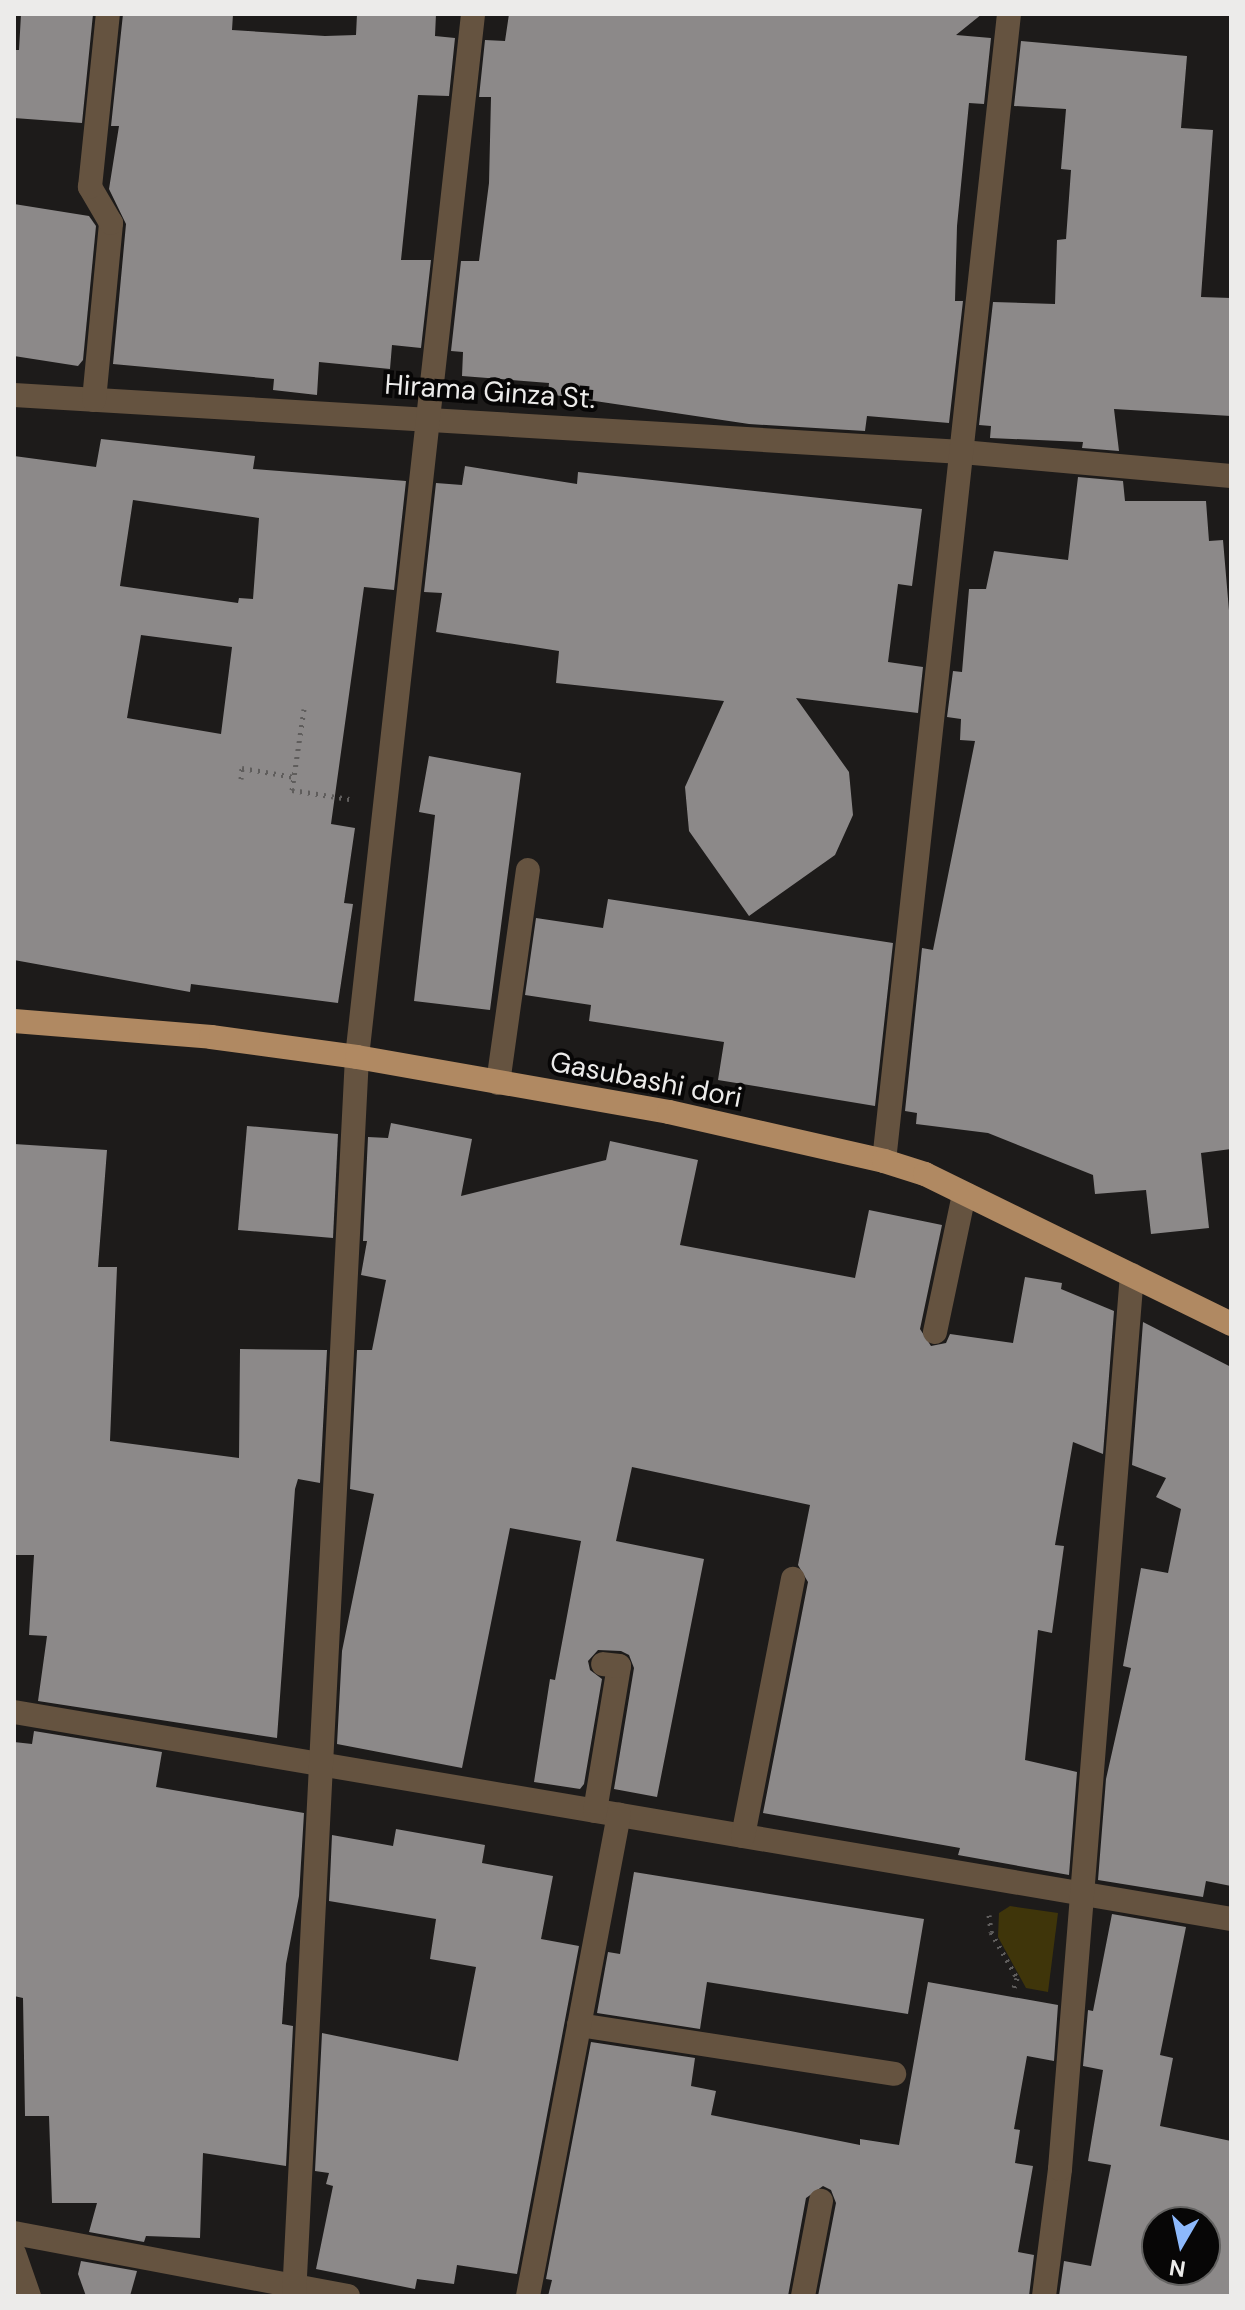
<!DOCTYPE html>
<html>
<head>
<meta charset="utf-8">
<style>
	body { margin:0 }
	#map { position:relative; width:1245px; height:2310px; overflow:hidden; background:#1d1b1a; font-family:"DM Sans",sans-serif }
	div>[style] { position:absolute }
	.green>* { inset:0; background:#3f350a }
	.building>* { inset:0; background:#8c8989 }
	.path>* { height:5px; margin-top:-2.5px; transform-origin:0; background:repeating-linear-gradient(90deg,#5f5d5c 0 2px,transparent 0 8px) }
	.minor>* { height:24px; margin:-12px; padding:0 12px; transform-origin:12px; border-radius:12px; background:#655340 }
	.major>* { height:24px; margin:-12px; padding:0 12px; transform-origin:12px; border-radius:12px; background:#b08962 }
	span { translate:-50% -50%; white-space:nowrap; text-align:center; line-height:1.15; -webkit-text-stroke:8px #070606; paint-order:stroke }
	.street-label { font-size:28px; color:#ecebea }
	.frame { position:absolute; inset:0; border:16px solid #ecebea; pointer-events:none }
	.north { position:absolute; left:1141px; top:2206px; width:80px; height:80px; box-sizing:border-box; background:#070606; border:2px solid #636261; border-radius:50%; rotate:189deg; font-size:22px; font-weight:700; line-height:32px; text-align:center; color:#ecebea }
	.north::after { content:''; display:block; margin:auto; width:28px; height:36px; background:#8db9fc; clip-path:polygon(50% 0,100% 100%,50% 72%,0 100%) }
</style>
</head>
<body>
<div id="map">
	<div class="green">
		<i style="clip-path:polygon(1010px 1906px,1058px 1913px,1048px 1992px,1026px 1988px,998px 1937px,999px 1913px)"></i>
	</div>
	<div class="building">
		<i style="clip-path:polygon(21px 14px,93px 14px,82px 123px,14px 118px,14px 50px,19px 50px)"></i>
		<i style="clip-path:polygon(123px 14px,233px 14px,232px 30px,325px 36px,356px 35px,357px 14px,436px 14px,435px 36px,455px 38px,449px 96px,418px 95px,401px 260px,431px 260px,421px 348px,392px 345px,390px 369px,319px 362px,317px 395px,273px 390px,274px 379px,113px 364px,126px 224px,109px 189px,119px 126px,111px 126px)"></i>
		<i style="clip-path:polygon(509px 14px,982px 14px,956px 35px,991px 38px,984px 104px,969px 103px,957px 226px,955px 301px,963px 301px,949px 423px,867px 416px,865px 431px,749px 424px,548px 394px,549px 383px,462px 376px,463px 352px,451px 351px,461px 261px,479px 261px,489px 183px,491px 97px,479px 97px,485px 40px,505px 41px)"></i>
		<i style="clip-path:polygon(1021px 41px,1187px 56px,1181px 128px,1213px 130px,1201px 297px,1231px 298px,1231px 416px,1114px 409px,1119px 451px,1082px 448px,1083px 442px,990px 438px,991px 426px,979px 425px,993px 302px,1055px 304px,1057px 240px,1066px 239px,1071px 170px,1061px 169px,1066px 109px,1014px 106px)"></i>
		<i style="clip-path:polygon(14px 204px,89px 216px,96px 226px,83px 360px,78px 366px,14px 356px)"></i>
		<i style="clip-path:polygon(evenodd,101px 439px,255px 456px,253px 469px,406px 481px,394px 590px,364px 587px,331px 824px,355px 828px,344px 903px,353px 904px,338px 1003px,191px 984px,190px 992px,14px 960px,14px 456px,96px 467px,101px 439px,133px 500px,259px 518px,253px 599px,239px 598px,238px 603px,120px 586px,133px 500px,101px 439px,141px 635px,232px 647px,221px 734px,127px 718px,141px 635px)"></i>
		<i style="clip-path:polygon(465px 466px,577px 484px,578px 472px,922px 509px,912px 586px,898px 584px,888px 662px,923px 667px,918px 713px,796px 698px,849px 772px,853px 815px,835px 855px,749px 916px,689px 831px,685px 787px,724px 701px,556px 683px,559px 651px,436px 632px,442px 593px,424px 592px,436px 483px,462px 485px)"></i>
		<i style="clip-path:polygon(1078px 477px,1123px 481px,1125px 501px,1206px 501px,1209px 541px,1223px 540px,1231px 634px,1231px 1149px,1201px 1153px,1209px 1228px,1151px 1234px,1146px 1190px,1095px 1194px,1093px 1175px,988px 1133px,916px 1124px,917px 1113px,905px 1111px,922px 948px,933px 950px,975px 741px,960px 740px,961px 719px,947px 717px,953px 671px,962px 672px,969px 589px,986px 589px,994px 551px,1068px 560px)"></i>
		<i style="clip-path:polygon(429px 756px,521px 773px,490px 1010px,414px 1001px,435px 815px,419px 812px)"></i>
		<i style="clip-path:polygon(608px 899px,893px 943px,875px 1106px,718px 1080px,724px 1042px,589px 1021px,591px 1005px,525px 995px,536px 918px,603px 928px)"></i>
		<i style="clip-path:polygon(391px 1123px,472px 1139px,461px 1196px,606px 1160px,610px 1141px,698px 1160px,680px 1245px,855px 1278px,869px 1210px,942px 1225px,920px 1329px,931px 1346px,946px 1343px,950px 1334px,1013px 1343px,1025px 1277px,1062px 1283px,1061px 1289px,1114px 1311px,1103px 1454px,1073px 1442px,1055px 1545px,1064px 1546px,1052px 1633px,1038px 1630px,1025px 1760px,1077px 1772px,1069px 1875px,958px 1855px,960px 1848px,763px 1813px,808px 1582px,798px 1565px,810px 1505px,632px 1467px,616px 1541px,704px 1559px,657px 1797px,614px 1789px,634px 1668px,629px 1655px,621px 1651px,598px 1650px,588px 1661px,590px 1670px,602px 1679px,584px 1784px,580px 1789px,534px 1782px,550px 1679px,555px 1680px,581px 1541px,510px 1528px,462px 1768px,337px 1744px,342px 1651px,374px 1494px,350px 1489px,357px 1350px,372px 1350px,386px 1280px,361px 1275px,367px 1241px,363px 1241px,368px 1137px,388px 1138px)"></i>
		<i style="clip-path:polygon(247px 1126px,338px 1134px,333px 1238px,238px 1230px)"></i>
		<i style="clip-path:polygon(14px 1144px,107px 1150px,98px 1267px,117px 1267px,110px 1441px,239px 1458px,240px 1349px,327px 1350px,320px 1483px,298px 1479px,295px 1489px,277px 1738px,38px 1701px,47px 1636px,29px 1635px,34px 1555px,14px 1555px)"></i>
		<i style="clip-path:polygon(1143px 1322px,1231px 1367px,1231px 1886px,1206px 1881px,1203px 1897px,1098px 1880px,1106px 1779px,1131px 1668px,1123px 1666px,1141px 1568px,1168px 1573px,1181px 1509px,1156px 1497px,1166px 1478px,1132px 1465px)"></i>
		<i style="clip-path:polygon(34px 1731px,162px 1752px,156px 1787px,304px 1813px,299px 1896px,286px 1964px,282px 2024px,293px 2026px,286px 2166px,203px 2153px,200px 2238px,146px 2236px,144px 2242px,89px 2232px,97px 2203px,52px 2203px,49px 2116px,25px 2116px,23px 1998px,14px 1996px,14px 1742px,32px 1744px)"></i>
		<i style="clip-path:polygon(396px 1829px,485px 1845px,482px 1863px,553px 1876px,541px 1939px,579px 1946px,517px 2274px,457px 2265px,454px 2284px,417px 2279px,415px 2289px,316px 2269px,333px 2186px,326px 2184px,329px 2173px,315px 2171px,322px 2033px,458px 2061px,476px 1967px,430px 1959px,436px 1919px,329px 1901px,332px 1835px,393px 1846px)"></i>
		<i style="clip-path:polygon(634px 1872px,924px 1919px,908px 2014px,707px 1982px,700px 2029px,597px 2013px,608px 1952px,620px 1954px)"></i>
		<i style="clip-path:polygon(evenodd,1112px 1914px,1186px 1927px,1160px 2055px,1173px 2058px,1160px 2126px,1231px 2141px,1231px 2296px,1059px 2296px,1064px 2261px,1091px 2266px,1111px 2165px,1088px 2161px,1103px 2070px,1083px 2066px,1088px 2010px,1093px 2011px,1112px 1914px,1157px 2222px,1205px 2222px,1205px 2270px,1157px 2270px,1157px 2222px)"></i>
		<i style="clip-path:polygon(928px 1982px,1058px 2005px,1054px 2061px,1027px 2056px,1014px 2129px,1020px 2130px,1015px 2163px,1033px 2166px,1018px 2252px,1034px 2255px,1029px 2296px,818px 2296px,836px 2203px,831px 2190px,823px 2186px,806px 2198px,788px 2296px,548px 2296px,552px 2280px,546px 2279px,591px 2042px,695px 2058px,691px 2086px,716px 2091px,711px 2115px,860px 2145px,860px 2139px,899px 2145px)"></i>
		<i style="clip-path:polygon(81px 2261px,137px 2271px,130px 2296px,86px 2296px,78px 2274px)"></i>
	</div>
	<div class="path">
		<i style="left:304px;top:709px;width:82px;rotate:98.4deg"></i>
		<i style="left:292px;top:790px;width:58px;rotate:9deg"></i>
		<i style="left:241px;top:779px;width:11px;rotate:-85deg"></i>
		<i style="left:242px;top:768px;width:53px;rotate:9.8deg"></i>
		<i style="left:989px;top:1915px;width:17px;rotate:83deg"></i>
		<i style="left:991px;top:1932px;width:53px;rotate:60.5deg"></i>
		<i style="left:1017px;top:1978px;width:10px;rotate:107deg"></i>
	</div>
	<div class="minor">
		<i style="left:14px;top:395px;width:950px;rotate:3.44deg"></i>
		<i style="left:962px;top:452px;width:270px;rotate:5.1deg"></i>
		<i style="left:94px;top:400px;width:178px;rotate:-84.5deg"></i>
		<i style="left:111px;top:223px;width:42px;rotate:-120.3deg"></i>
		<i style="left:90px;top:187px;width:174px;rotate:-84.1deg"></i>
		<i style="left:498px;top:1083px;width:215px;rotate:-82deg"></i>
		<i style="left:884px;top:1161px;width:1154px;rotate:-83.78deg"></i>
		<i style="left:935px;top:1332px;width:141px;rotate:-78.1deg"></i>
		<i style="left:14px;top:1712px;width:1234px;rotate:9.65deg"></i>
		<i style="left:595px;top:1811px;width:147px;rotate:-80.6deg"></i>
		<i style="left:619px;top:1666px;width:16px;rotate:-173deg"></i>
		<i style="left:743px;top:1836px;width:262px;rotate:-79deg"></i>
		<i style="left:579px;top:2025px;width:319px;rotate:8.8deg"></i>
		<i style="left:14px;top:2233px;width:340px;rotate:10.7deg"></i>
		<i style="left:14px;top:2253px;width:46px;rotate:70.8deg"></i>
		<i style="left:294px;top:2296px;width:1241px;rotate:-87.09deg"></i>
		<i style="left:357px;top:1057px;width:1049px;rotate:-83.65deg"></i>
		<i style="left:528px;top:2296px;width:490px;rotate:-79.3deg"></i>
		<i style="left:803px;top:2296px;width:97px;rotate:-79.3deg"></i>
		<i style="left:1044px;top:2296px;width:128px;rotate:-82.8deg"></i>
		<i style="left:1060px;top:2169px;width:897px;rotate:-85.4deg"></i>
	</div>
	<div class="major">
		<i style="left:14px;top:1021px;width:198px;rotate:4.6deg"></i>
		<i style="left:211px;top:1037px;width:147px;rotate:7.8deg"></i>
		<i style="left:357px;top:1057px;width:317px;rotate:10deg"></i>
		<i style="left:669px;top:1112px;width:221px;rotate:12.8deg"></i>
		<i style="left:884px;top:1161px;width:43px;rotate:17.6deg"></i>
		<i style="left:925px;top:1174px;width:341px;rotate:26.1deg"></i>
	</div>
	<div class="street-label">
		<span style="left:490px;top:392px;rotate:4deg">Hirama Ginza St.</span>
		<span style="left:646px;top:1080px;rotate:11deg">Gasubashi dori</span>
	</div>
	<div class="frame"></div>
	<div class="north">N</div>
</div>
</body>
</html>
